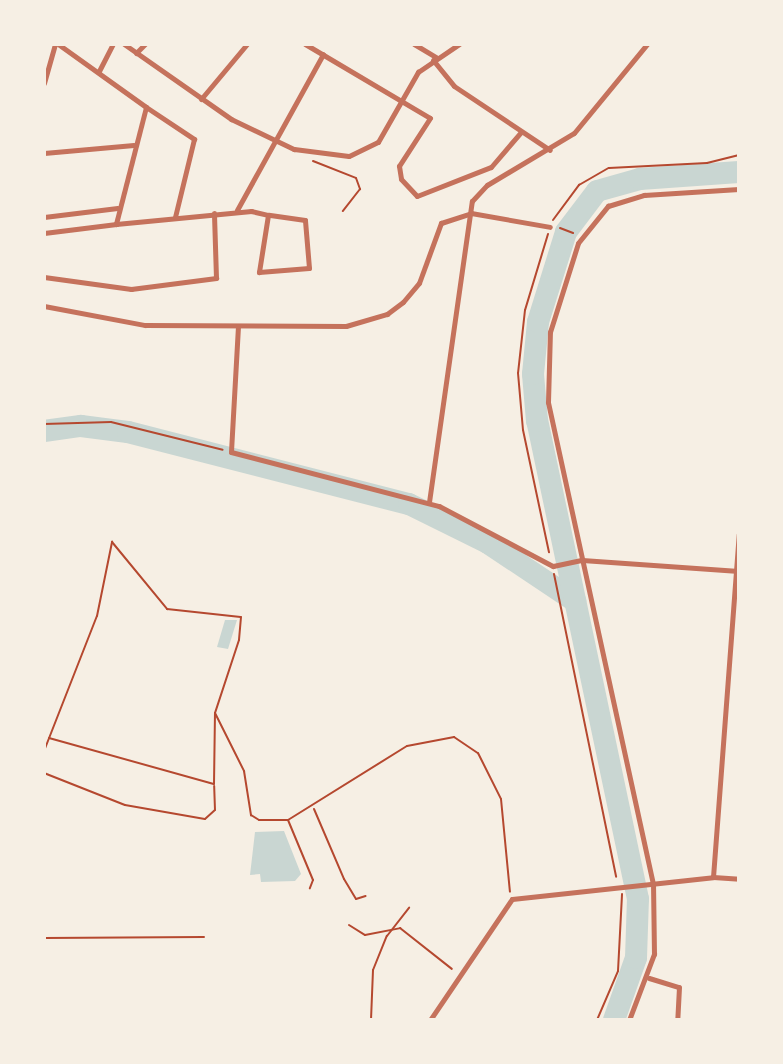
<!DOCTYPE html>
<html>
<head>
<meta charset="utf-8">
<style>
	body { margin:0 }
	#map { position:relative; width:783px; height:1064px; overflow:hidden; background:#f6efe4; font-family:Overpass,sans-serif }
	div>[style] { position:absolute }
	.water>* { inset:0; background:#c9d6d2 }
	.river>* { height:22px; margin:-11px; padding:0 11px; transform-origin:11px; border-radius:11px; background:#c9d6d2 }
	.path>* { height:2px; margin:-1px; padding:0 1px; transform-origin:1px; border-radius:1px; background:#b5482f }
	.minor>* { height:5px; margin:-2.5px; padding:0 2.5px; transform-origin:2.5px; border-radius:2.5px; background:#c5725c }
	span { translate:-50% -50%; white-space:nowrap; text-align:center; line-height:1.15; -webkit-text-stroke:8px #f6efe4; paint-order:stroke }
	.frame { position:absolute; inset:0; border:46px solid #f6efe4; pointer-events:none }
</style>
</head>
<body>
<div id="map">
	<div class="water">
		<i style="clip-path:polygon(225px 620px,237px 620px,228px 649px,217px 647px)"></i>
		<i style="clip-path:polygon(284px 831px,301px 874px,295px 881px,261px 882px,260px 874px,250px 875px,255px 832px)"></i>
	</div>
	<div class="river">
		<i style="left:44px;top:431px;width:37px;rotate:-8deg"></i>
		<i style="left:81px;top:426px;width:47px;rotate:7.3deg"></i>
		<i style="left:128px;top:432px;width:290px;rotate:14.4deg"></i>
		<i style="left:409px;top:504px;width:88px;rotate:26.3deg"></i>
		<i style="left:488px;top:543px;width:105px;rotate:33.7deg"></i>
		<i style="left:614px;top:1020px;width:66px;rotate:-70.5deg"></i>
		<i style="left:636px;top:958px;width:59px;rotate:-88.1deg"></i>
		<i style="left:638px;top:899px;width:489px;rotate:-101.9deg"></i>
		<i style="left:537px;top:421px;width:47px;rotate:-94.9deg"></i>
		<i style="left:533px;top:374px;width:52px;rotate:-84.5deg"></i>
		<i style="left:538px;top:322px;width:94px;rotate:-72.7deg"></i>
		<i style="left:566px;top:232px;width:51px;rotate:-52.9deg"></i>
		<i style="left:597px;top:191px;width:45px;rotate:-15.6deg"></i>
		<i style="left:640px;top:179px;width:99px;rotate:-4deg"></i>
	</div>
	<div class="path">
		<i style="left:313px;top:161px;width:46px;rotate:21.6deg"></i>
		<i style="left:356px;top:178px;width:12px;rotate:70deg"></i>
		<i style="left:360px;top:189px;width:28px;rotate:128deg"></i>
		<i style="left:553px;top:220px;width:44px;rotate:-53.4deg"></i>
		<i style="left:579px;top:185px;width:34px;rotate:-30deg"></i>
		<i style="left:609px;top:168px;width:98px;rotate:-2.9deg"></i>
		<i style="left:707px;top:163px;width:33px;rotate:-14deg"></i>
		<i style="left:560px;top:228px;width:14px;rotate:21deg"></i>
		<i style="left:548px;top:234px;width:79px;rotate:106.8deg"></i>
		<i style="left:525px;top:310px;width:63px;rotate:96.3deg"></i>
		<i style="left:518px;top:373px;width:57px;rotate:85deg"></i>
		<i style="left:523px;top:430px;width:125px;rotate:78deg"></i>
		<i style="left:44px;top:424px;width:67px;rotate:-1.7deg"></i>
		<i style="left:111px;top:422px;width:115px;rotate:14deg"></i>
		<i style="left:554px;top:574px;width:309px;rotate:78.4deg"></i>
		<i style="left:49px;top:738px;width:171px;rotate:15.6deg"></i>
		<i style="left:214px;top:784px;width:71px;rotate:-89.2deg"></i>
		<i style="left:44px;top:751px;width:145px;rotate:-68.6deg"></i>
		<i style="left:97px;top:616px;width:76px;rotate:-78.5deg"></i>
		<i style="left:112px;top:542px;width:87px;rotate:50.6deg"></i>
		<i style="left:167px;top:609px;width:74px;rotate:6.2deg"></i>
		<i style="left:241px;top:617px;width:23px;rotate:95deg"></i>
		<i style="left:239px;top:640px;width:77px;rotate:108.2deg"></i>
		<i style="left:215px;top:713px;width:65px;rotate:63.4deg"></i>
		<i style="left:244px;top:771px;width:45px;rotate:81deg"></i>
		<i style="left:251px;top:815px;width:9px;rotate:32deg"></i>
		<i style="left:259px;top:820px;width:29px"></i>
		<i style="left:288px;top:820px;width:140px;rotate:-31.9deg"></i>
		<i style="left:407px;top:746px;width:48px;rotate:-10.8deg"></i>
		<i style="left:454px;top:737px;width:29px;rotate:34deg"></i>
		<i style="left:478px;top:753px;width:51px;rotate:63.4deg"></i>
		<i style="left:501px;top:799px;width:93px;rotate:84.5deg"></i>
		<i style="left:44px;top:773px;width:87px;rotate:21.6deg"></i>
		<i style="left:125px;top:805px;width:81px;rotate:9.9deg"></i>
		<i style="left:205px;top:819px;width:13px;rotate:-42deg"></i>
		<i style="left:215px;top:810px;width:24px;rotate:-92deg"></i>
		<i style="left:314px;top:809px;width:76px;rotate:66.8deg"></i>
		<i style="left:344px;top:879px;width:23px;rotate:59deg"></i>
		<i style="left:356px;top:899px;width:10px;rotate:-17deg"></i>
		<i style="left:288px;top:820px;width:65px;rotate:67.4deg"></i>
		<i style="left:313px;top:880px;width:9px;rotate:111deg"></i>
		<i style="left:349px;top:925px;width:19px;rotate:32deg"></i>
		<i style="left:365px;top:935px;width:36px;rotate:-11deg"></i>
		<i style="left:400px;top:928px;width:66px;rotate:38.3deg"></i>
		<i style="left:44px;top:938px;width:160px;rotate:-0.4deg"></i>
		<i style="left:371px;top:1020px;width:50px;rotate:-87.7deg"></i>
		<i style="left:373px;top:970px;width:37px;rotate:-68deg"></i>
		<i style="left:387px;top:936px;width:36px;rotate:-52deg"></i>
		<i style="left:597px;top:1020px;width:53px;rotate:-66.8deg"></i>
		<i style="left:618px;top:971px;width:77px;rotate:-87deg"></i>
	</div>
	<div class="minor">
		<i style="left:58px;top:44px;width:108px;rotate:35.6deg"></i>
		<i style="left:146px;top:107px;width:121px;rotate:104.4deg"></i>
		<i style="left:116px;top:224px;width:136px;rotate:-5.5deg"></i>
		<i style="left:251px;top:211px;width:17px;rotate:13deg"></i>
		<i style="left:268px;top:215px;width:58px;rotate:99deg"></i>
		<i style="left:259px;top:272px;width:50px;rotate:-4.6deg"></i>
		<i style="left:309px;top:268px;width:48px;rotate:-94.8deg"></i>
		<i style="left:305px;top:220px;width:37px;rotate:-172deg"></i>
		<i style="left:124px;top:44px;width:131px;rotate:35deg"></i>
		<i style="left:231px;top:119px;width:70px;rotate:25.5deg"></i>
		<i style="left:294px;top:149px;width:55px;rotate:7.3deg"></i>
		<i style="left:349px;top:156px;width:32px;rotate:-26deg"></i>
		<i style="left:378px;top:142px;width:81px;rotate:-60.3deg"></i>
		<i style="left:418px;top:72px;width:50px;rotate:-34.3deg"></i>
		<i style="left:305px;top:44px;width:145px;rotate:30.6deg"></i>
		<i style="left:430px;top:118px;width:57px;rotate:122.9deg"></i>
		<i style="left:399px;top:166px;width:13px;rotate:81deg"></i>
		<i style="left:401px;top:179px;width:23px;rotate:47deg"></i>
		<i style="left:417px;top:196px;width:79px;rotate:-21.4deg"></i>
		<i style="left:491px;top:167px;width:45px;rotate:-49.5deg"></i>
		<i style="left:414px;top:44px;width:26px;rotate:31deg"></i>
		<i style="left:136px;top:53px;width:13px;rotate:-45deg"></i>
		<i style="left:433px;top:60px;width:33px;rotate:51deg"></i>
		<i style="left:454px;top:86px;width:115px;rotate:33.7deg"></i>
		<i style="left:99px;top:71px;width:30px;rotate:-63deg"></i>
		<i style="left:44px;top:83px;width:41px;rotate:-74.2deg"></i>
		<i style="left:201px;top:99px;width:72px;rotate:-50.1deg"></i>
		<i style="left:146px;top:107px;width:58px;rotate:33.7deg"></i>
		<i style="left:194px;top:139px;width:80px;rotate:103.7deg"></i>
		<i style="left:44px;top:153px;width:90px;rotate:-5.1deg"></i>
		<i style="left:237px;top:210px;width:178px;rotate:-61.1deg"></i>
		<i style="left:44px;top:217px;width:74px;rotate:-7deg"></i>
		<i style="left:44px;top:233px;width:73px;rotate:-7.1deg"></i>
		<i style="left:44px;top:277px;width:88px;rotate:7.9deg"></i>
		<i style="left:131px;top:289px;width:86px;rotate:-7.4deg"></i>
		<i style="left:216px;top:278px;width:65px;rotate:-91.8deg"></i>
		<i style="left:44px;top:306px;width:103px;rotate:10.7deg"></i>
		<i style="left:145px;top:325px;width:201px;rotate:0.3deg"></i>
		<i style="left:346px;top:326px;width:43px;rotate:-16.3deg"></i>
		<i style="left:387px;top:314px;width:20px;rotate:-37deg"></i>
		<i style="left:403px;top:302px;width:25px;rotate:-50deg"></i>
		<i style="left:419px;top:283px;width:64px;rotate:-69.9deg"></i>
		<i style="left:441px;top:223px;width:32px;rotate:-18deg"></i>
		<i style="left:471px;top:213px;width:80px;rotate:10deg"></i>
		<i style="left:238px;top:326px;width:126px;rotate:93.2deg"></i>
		<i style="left:231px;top:452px;width:215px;rotate:14.6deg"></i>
		<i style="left:439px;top:506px;width:129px;rotate:27.8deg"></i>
		<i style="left:553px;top:566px;width:30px;rotate:-12deg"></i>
		<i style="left:582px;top:560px;width:157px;rotate:4deg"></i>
		<i style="left:429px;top:502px;width:304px;rotate:-81.9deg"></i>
		<i style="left:472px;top:201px;width:22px;rotate:-47deg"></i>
		<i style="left:487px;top:185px;width:101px;rotate:-30.9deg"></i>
		<i style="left:574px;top:133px;width:115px;rotate:-50.6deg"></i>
		<i style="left:713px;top:877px;width:344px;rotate:-85.7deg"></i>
		<i style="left:649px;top:978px;width:31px;rotate:17deg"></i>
		<i style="left:679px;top:987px;width:33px;rotate:93deg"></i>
		<i style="left:430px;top:1020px;width:146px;rotate:-55.9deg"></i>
		<i style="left:512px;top:899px;width:202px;rotate:-6.2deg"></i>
		<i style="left:713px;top:877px;width:26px;rotate:4deg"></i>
		<i style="left:629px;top:1020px;width:71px;rotate:-69.3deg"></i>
		<i style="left:654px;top:954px;width:70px;rotate:-90.8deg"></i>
		<i style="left:653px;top:884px;width:493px;rotate:-102.3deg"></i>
		<i style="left:548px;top:402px;width:70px;rotate:-88.4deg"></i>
		<i style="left:550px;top:332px;width:93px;rotate:-72.5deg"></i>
		<i style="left:578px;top:243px;width:48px;rotate:-51deg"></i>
		<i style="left:608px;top:206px;width:38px;rotate:-17deg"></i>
		<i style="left:644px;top:195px;width:95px;rotate:-3.6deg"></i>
	</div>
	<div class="frame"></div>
</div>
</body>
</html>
